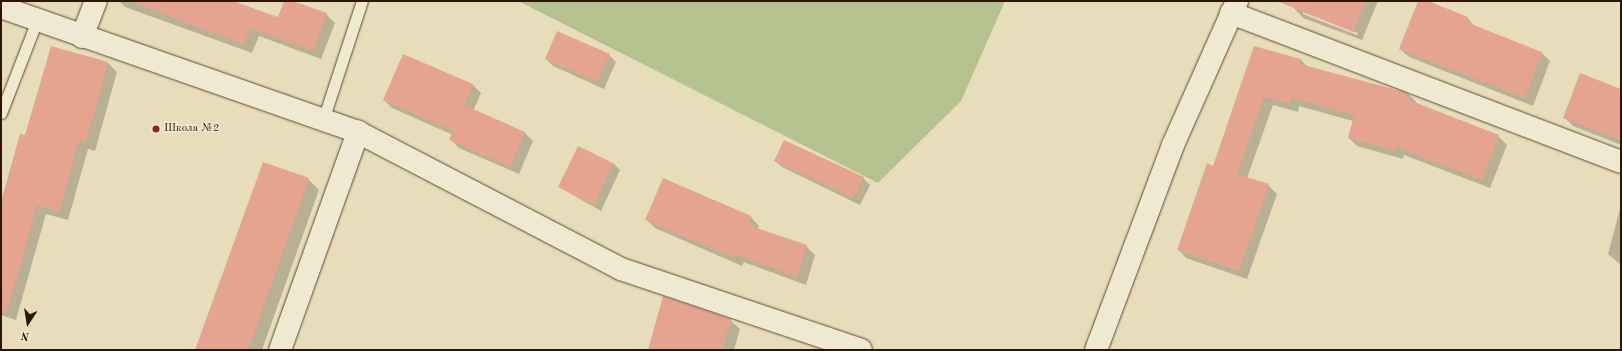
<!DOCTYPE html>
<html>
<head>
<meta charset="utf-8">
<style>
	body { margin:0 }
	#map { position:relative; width:1622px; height:351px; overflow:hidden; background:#e7ddba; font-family:"Old Standard TT",serif }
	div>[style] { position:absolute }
	.green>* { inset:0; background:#b6c190 }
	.shadow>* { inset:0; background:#0003 }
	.building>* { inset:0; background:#e5a490 }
	.roads { filter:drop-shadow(0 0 1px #5d472e) drop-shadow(0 0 1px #5d472e) }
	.lane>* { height:11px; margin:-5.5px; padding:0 5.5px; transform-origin:5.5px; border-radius:5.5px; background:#efe9d2 }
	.street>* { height:22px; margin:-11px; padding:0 11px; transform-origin:11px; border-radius:11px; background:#efe9d2 }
	.dots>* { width:11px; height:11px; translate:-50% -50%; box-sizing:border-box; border:2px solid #efe9d2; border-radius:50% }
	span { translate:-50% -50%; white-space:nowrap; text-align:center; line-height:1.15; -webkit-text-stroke:3px #efe9d2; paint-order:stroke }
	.poi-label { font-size:11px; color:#2f1500 }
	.left { translate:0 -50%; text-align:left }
	.frame { position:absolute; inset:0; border:2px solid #2f1500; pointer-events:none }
	.north { position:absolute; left:8px; top:303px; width:40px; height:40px; -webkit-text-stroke:3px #efe9d2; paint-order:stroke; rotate:192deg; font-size:11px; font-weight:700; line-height:16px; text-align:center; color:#2f1500 }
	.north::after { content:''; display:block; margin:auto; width:14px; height:18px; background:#2f1500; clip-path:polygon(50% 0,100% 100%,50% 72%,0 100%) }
</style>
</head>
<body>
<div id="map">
	<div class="green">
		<i style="clip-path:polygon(518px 1px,1005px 1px,961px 101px,878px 183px)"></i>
	</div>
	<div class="shadow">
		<i style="clip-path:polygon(119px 1px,230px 1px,278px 19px,285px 1px,290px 1px,326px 14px,335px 23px,321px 59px,259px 36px,252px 53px,125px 7px)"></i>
		<i style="clip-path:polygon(evenodd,1296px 1px,1378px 1px,1362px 40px,1303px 18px,1294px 8px,1296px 1px,1303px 12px,1358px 33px,1357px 35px,1303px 14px,1303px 12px)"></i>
		<i style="clip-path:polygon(1419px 1px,1468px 18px,1475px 27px,1542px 53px,1550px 61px,1533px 106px,1409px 57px,1400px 49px)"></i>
		<i style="clip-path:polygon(1254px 48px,1301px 60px,1309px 68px,1410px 96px,1418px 104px,1498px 136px,1507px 145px,1490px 188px,1404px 155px,1403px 159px,1357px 146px,1349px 138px,1353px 121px,1299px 106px,1298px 112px,1273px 105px,1247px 178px,1268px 185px,1277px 194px,1247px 279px,1186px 258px,1178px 249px,1214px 167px)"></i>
		<i style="clip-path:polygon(403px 55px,473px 85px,481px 93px,473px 111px,525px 133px,533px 141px,519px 174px,459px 148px,451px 140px,453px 135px,392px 108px,384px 100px)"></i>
		<i style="clip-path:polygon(609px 55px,616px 62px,604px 89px,553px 66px,546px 59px)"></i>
		<i style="clip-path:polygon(108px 63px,117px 72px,95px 151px,88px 149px,68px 220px,46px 214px,16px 320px,1px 315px,1px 202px,21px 135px,26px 137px)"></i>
		<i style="clip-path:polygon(1621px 91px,1621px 145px,1573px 126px,1564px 117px)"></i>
		<i style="clip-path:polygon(775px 161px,863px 178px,870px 185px,860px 205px,782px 167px)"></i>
		<i style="clip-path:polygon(613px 163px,620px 170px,601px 211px,559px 187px)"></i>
		<i style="clip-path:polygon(308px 179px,319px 190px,262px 350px,196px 350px)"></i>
		<i style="clip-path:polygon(664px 180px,751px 217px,759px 226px,758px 229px,806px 246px,815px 255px,806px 285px,744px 262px,742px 266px,655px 228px,646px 219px)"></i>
		<i style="clip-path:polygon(1621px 205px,1621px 265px,1608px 254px)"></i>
		<i style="clip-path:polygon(730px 320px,740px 329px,734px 350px,649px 350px)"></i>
	</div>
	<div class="building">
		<i style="clip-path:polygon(130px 1px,233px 1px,278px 17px,284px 1px,293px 1px,327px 13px,313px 51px,250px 28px,244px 45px)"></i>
		<i style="clip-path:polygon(1277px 1px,1365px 1px,1353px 32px)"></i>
		<i style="clip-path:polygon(1418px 1px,1428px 1px,1468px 17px,1466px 22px,1542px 52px,1525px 98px,1399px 49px)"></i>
		<i style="clip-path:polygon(557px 31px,610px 54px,597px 82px,545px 59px)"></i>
		<i style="clip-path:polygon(51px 46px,108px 62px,86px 142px,79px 140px,59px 212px,37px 205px,7px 312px,1px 311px,1px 202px,20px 134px,25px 135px)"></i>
		<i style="clip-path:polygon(1254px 46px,1301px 59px,1300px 64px,1404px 92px,1410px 95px,1409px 100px,1499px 135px,1482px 180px,1396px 147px,1395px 151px,1348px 138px,1354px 115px,1291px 98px,1290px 104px,1264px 97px,1237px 174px,1269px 184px,1239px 271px,1177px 250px,1207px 163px,1213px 166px)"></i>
		<i style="clip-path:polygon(403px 54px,473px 84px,464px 105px,525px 132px,510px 167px,449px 140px,453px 131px,383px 100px)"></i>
		<i style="clip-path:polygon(1580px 73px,1621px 89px,1621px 140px,1563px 118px)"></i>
		<i style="clip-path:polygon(784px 140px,864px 177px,853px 198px,774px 161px)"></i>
		<i style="clip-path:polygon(578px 146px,613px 163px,594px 205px,558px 187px)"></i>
		<i style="clip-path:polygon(263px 162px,309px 178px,248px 350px,195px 350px)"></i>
		<i style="clip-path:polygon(663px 178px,751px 216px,748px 225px,807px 245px,797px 277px,735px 254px,734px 258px,645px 220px)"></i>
		<i style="clip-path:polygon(663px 296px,731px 319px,722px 350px,648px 350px)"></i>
	</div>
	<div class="roads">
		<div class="lane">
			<i style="left:1px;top:113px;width:100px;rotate:-68.8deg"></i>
			<i style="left:323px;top:120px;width:125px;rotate:-71.9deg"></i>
		</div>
		<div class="street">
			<i style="left:1px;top:7px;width:378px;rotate:19.3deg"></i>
			<i style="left:358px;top:132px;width:297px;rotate:27.5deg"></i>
			<i style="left:621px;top:269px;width:253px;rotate:18.6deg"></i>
			<i style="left:1231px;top:13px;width:417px;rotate:20.9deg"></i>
			<i style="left:82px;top:37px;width:39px;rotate:-69deg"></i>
			<i style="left:280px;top:350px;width:232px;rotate:-70.3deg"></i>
			<i style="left:1096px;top:350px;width:219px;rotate:-69.4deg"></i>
			<i style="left:1173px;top:145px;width:158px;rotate:-66deg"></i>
		</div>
	</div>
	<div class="dots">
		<i style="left:156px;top:129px;background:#8f2418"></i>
	</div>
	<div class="poi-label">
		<span class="left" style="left:164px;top:129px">Школа №2</span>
	</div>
	<div class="frame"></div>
	<div class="north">N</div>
</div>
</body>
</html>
